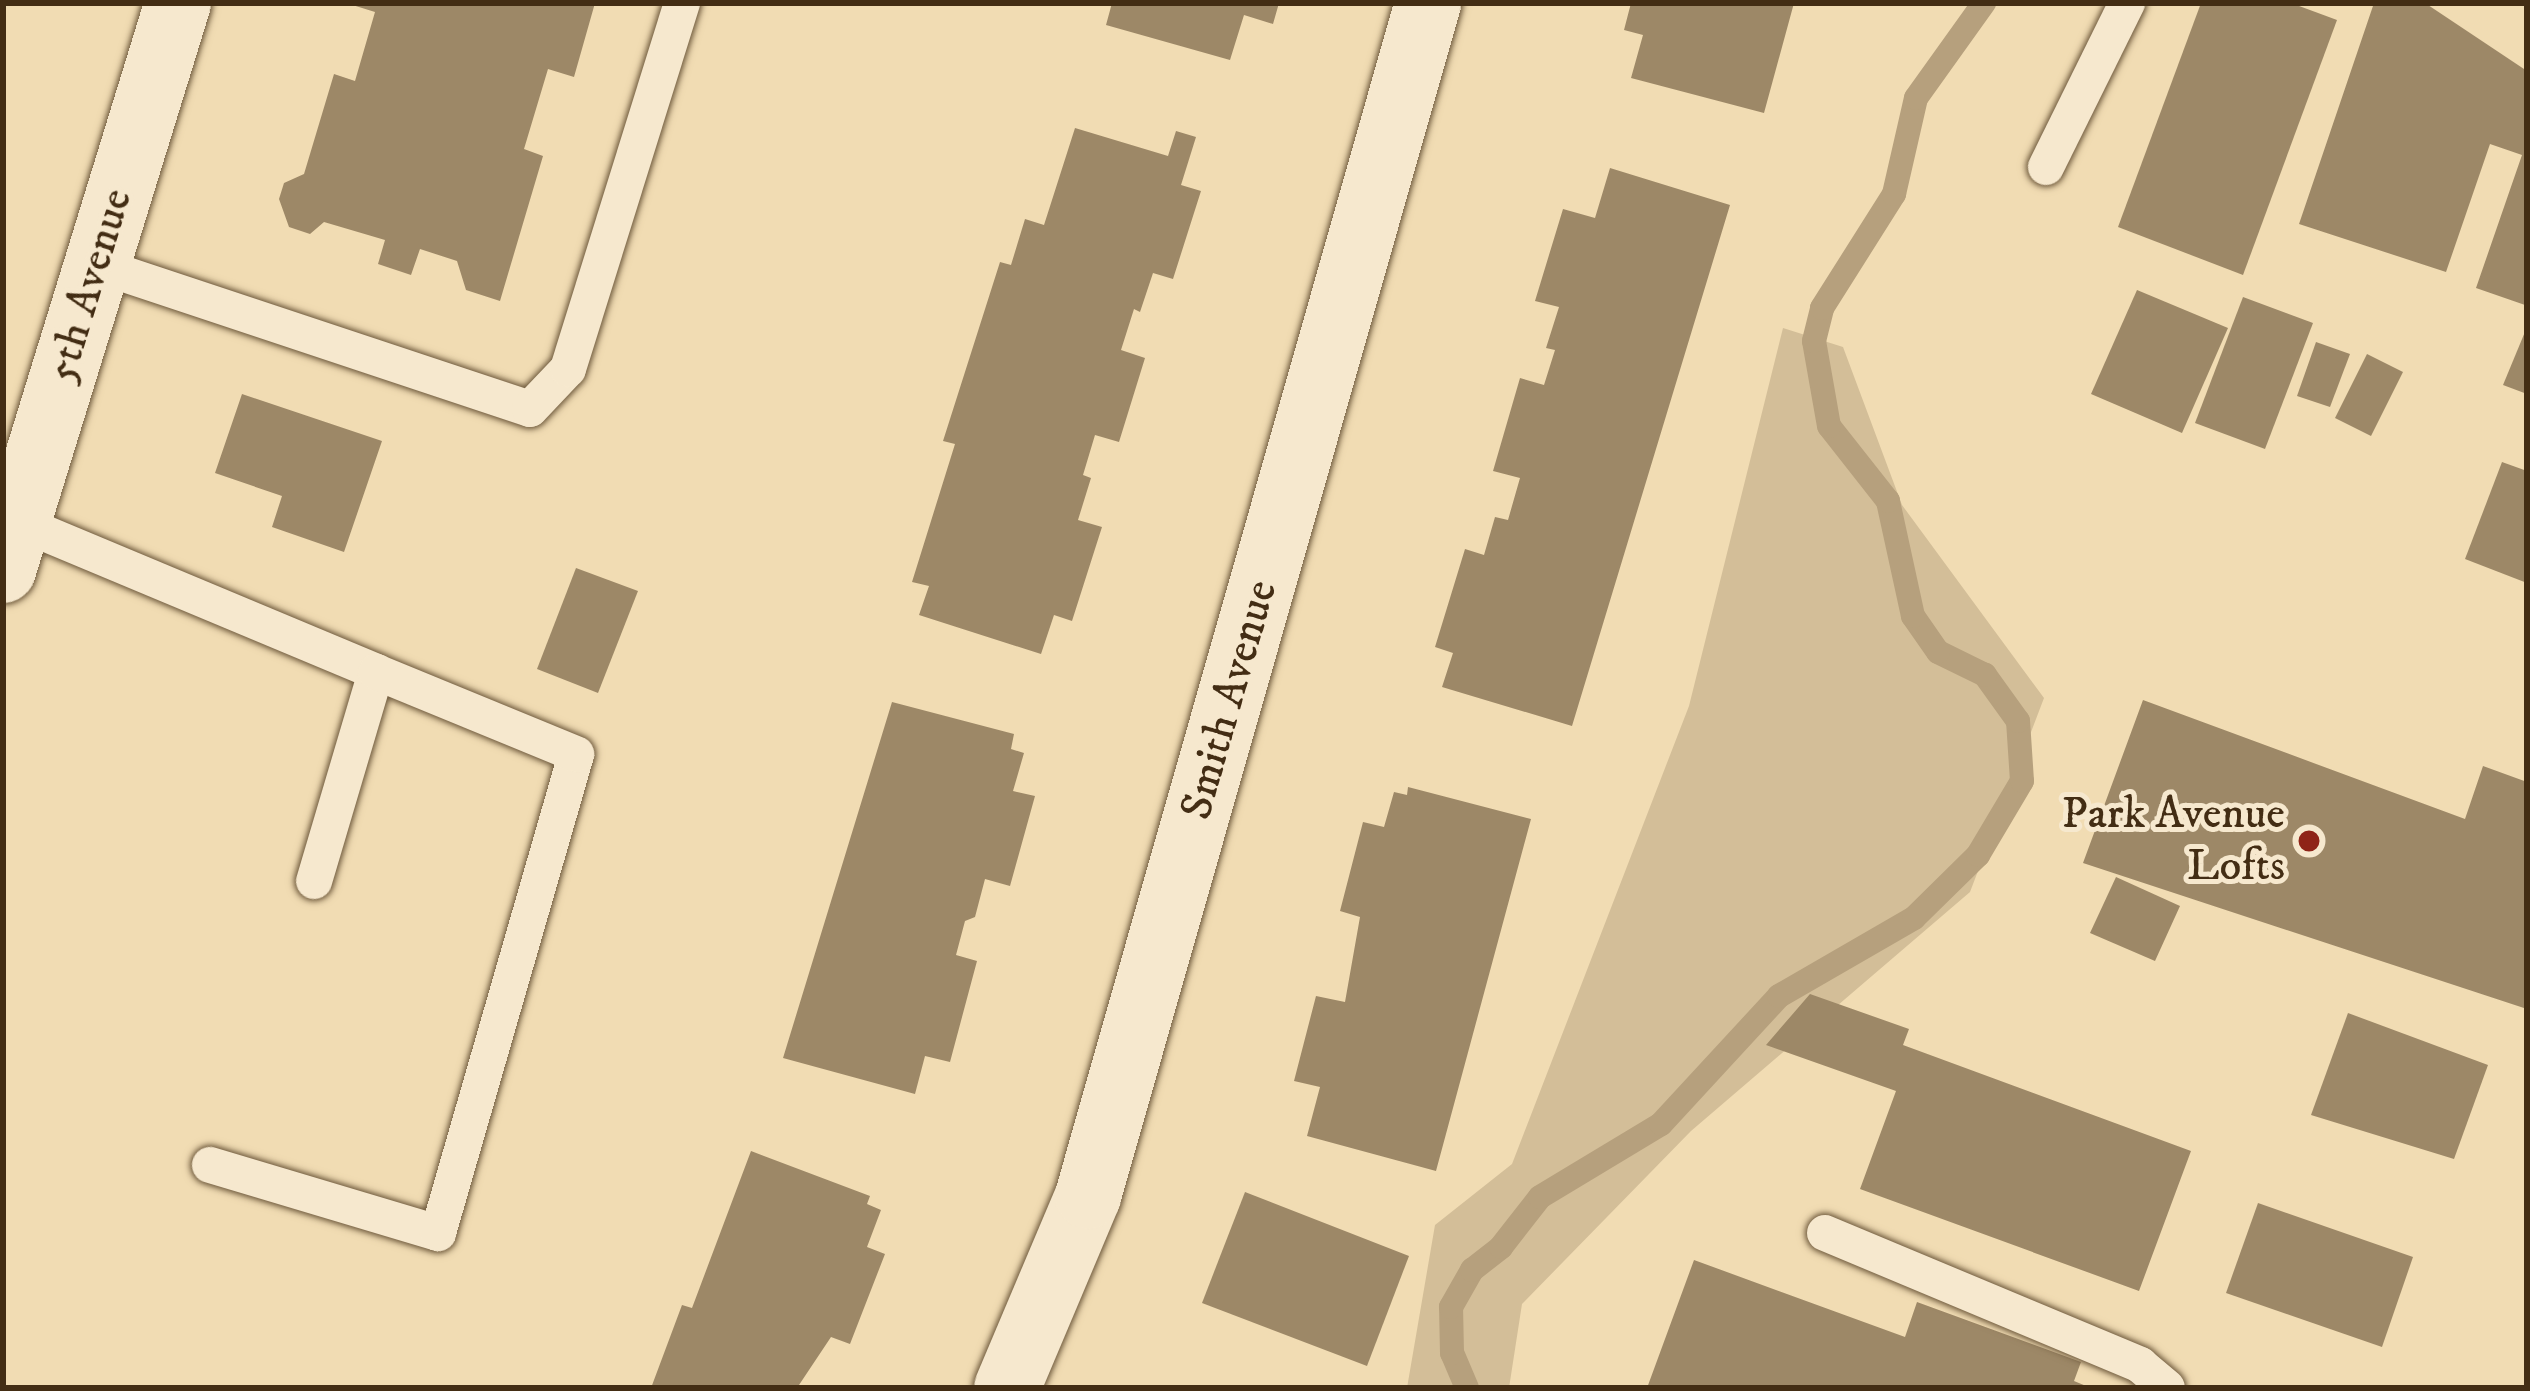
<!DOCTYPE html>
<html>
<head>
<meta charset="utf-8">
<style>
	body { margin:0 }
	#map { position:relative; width:2530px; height:1391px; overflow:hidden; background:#f1dcb3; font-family:"IM FELL DW Pica",serif }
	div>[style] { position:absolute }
	.green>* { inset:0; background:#d3be98 }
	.stream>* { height:24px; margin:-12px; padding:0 12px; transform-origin:12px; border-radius:12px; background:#b6a07d }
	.building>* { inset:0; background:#9d8867 }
	.roads { filter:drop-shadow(0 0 3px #6e593c) drop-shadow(0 0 3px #6e593c) }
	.lane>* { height:36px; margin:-18px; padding:0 18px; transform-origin:18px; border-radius:18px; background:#f6e8ce }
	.street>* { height:66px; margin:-33px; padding:0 33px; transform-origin:33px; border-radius:33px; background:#f6e8ce }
	.secondary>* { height:66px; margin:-33px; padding:0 33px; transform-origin:33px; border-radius:33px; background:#f6e8ce }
	.dots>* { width:33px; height:33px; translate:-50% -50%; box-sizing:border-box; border:6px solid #f6e8ce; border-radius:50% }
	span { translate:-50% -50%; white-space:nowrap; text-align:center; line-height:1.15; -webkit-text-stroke:10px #f6e8ce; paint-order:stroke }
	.street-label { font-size:45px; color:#432d14 }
	.poi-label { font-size:45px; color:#432d14 }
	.right { translate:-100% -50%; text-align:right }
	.frame { position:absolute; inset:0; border:6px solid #432d14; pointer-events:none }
</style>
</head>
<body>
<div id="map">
	<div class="green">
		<i style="clip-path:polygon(1783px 328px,1843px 347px,1902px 505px,2044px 698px,1970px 892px,1691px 1131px,1522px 1304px,1509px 1388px,1407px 1388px,1435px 1225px,1512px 1164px,1689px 706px)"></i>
	</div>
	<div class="stream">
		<i style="left:1467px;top:1388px;width:38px;rotate:-113deg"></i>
		<i style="left:1452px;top:1353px;width:46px;rotate:-91.2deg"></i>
		<i style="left:1451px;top:1307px;width:43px;rotate:-60.4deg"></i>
		<i style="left:1472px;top:1270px;width:37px;rotate:-38deg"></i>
		<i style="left:1501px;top:1247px;width:63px;rotate:-52deg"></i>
		<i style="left:1540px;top:1197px;width:141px;rotate:-31.1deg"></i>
		<i style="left:1661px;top:1124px;width:174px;rotate:-47.3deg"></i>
		<i style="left:1779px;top:996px;width:156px;rotate:-30deg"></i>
		<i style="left:1914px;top:918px;width:90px;rotate:-44.5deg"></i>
		<i style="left:1978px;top:855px;width:86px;rotate:-59.3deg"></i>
		<i style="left:2022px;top:781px;width:60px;rotate:-93.8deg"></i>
		<i style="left:2018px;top:721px;width:57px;rotate:-125.7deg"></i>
		<i style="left:1985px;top:675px;width:52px;rotate:-153.9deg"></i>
		<i style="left:1938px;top:652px;width:44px;rotate:-124.8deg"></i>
		<i style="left:1913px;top:616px;width:118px;rotate:-102.3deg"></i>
		<i style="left:1888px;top:501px;width:95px;rotate:-128.2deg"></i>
		<i style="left:1829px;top:426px;width:86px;rotate:-100deg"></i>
		<i style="left:1814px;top:341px;width:34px;rotate:-76deg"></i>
		<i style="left:1822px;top:308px;width:135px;rotate:-57.7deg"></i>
		<i style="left:1894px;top:194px;width:98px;rotate:-77.1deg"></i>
		<i style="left:1916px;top:98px;width:117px;rotate:-54.4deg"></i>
	</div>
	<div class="building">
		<i style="clip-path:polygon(346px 3px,595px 3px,574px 77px,548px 69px,524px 149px,543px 156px,500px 301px,466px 290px,457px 261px,420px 249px,411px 275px,378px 264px,385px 240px,324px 222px,310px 234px,289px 227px,279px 199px,284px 183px,304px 174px,334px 74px,355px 81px,375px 12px)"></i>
		<i style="clip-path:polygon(1112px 3px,1279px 3px,1273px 24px,1244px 15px,1230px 60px,1106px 25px)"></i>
		<i style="clip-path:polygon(1631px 3px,1794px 3px,1764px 113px,1631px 78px,1643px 35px,1624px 30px)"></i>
		<i style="clip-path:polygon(2201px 3px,2291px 3px,2337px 20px,2243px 275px,2118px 227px)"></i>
		<i style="clip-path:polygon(2374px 3px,2425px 3px,2527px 71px,2525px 305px,2476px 288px,2522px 155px,2490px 144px,2446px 272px,2299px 224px)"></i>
		<i style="clip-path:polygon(1075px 128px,1168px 156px,1176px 131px,1196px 137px,1181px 185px,1201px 191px,1173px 279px,1153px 273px,1140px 312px,1134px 309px,1121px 350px,1145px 358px,1119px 442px,1095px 435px,1083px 475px,1091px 478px,1078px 520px,1102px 527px,1072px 621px,1054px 615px,1041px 654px,919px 615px,929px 586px,912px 582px,955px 444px,943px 441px,1000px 262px,1011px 265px,1025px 219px,1044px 225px)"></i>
		<i style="clip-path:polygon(1610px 168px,1730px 205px,1572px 726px,1442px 687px,1453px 653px,1435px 647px,1465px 549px,1484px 555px,1495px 517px,1508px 520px,1520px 478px,1493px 471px,1520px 378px,1544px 385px,1555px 350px,1546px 348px,1559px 307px,1535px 301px,1563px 209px,1595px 218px)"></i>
		<i style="clip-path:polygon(2137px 290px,2228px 328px,2182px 433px,2091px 394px)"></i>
		<i style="clip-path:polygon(2243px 297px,2313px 323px,2265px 449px,2195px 423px)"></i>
		<i style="clip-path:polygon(2527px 327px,2527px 394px,2503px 385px)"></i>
		<i style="clip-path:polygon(2316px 342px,2350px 354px,2330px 407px,2297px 396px)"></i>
		<i style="clip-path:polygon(2367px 354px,2403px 372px,2371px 436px,2335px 418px)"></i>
		<i style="clip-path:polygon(242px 394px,382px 441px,344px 552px,272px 527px,282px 496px,215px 473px)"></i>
		<i style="clip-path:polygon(2502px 462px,2527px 471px,2527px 583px,2465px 559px)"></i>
		<i style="clip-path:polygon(576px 568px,638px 591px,598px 693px,537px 669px)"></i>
		<i style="clip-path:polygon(2143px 700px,2465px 819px,2483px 766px,2527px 782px,2527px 1009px,2083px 863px)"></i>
		<i style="clip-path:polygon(892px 702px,1014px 734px,1011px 749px,1024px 753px,1013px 791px,1035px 796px,1010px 886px,985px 879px,975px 917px,965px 921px,956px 955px,977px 961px,950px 1062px,925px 1056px,915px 1094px,783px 1058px)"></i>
		<i style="clip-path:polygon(1408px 787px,1531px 819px,1436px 1171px,1307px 1136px,1320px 1087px,1294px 1081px,1316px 996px,1345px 1002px,1360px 917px,1340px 911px,1363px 822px,1384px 827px,1394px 792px,1407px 795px)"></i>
		<i style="clip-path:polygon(2116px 877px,2180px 906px,2155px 961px,2090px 933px)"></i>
		<i style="clip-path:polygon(1810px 994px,1909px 1029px,1903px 1045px,2191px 1151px,2139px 1291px,1860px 1189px,1896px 1091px,1766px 1045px)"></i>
		<i style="clip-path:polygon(2348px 1013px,2488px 1065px,2454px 1159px,2311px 1115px)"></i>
		<i style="clip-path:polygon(751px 1151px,870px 1196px,867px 1204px,881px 1210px,867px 1247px,885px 1254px,850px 1344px,831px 1337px,797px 1388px,651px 1388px,682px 1305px,692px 1308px)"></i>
		<i style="clip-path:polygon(1245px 1192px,1409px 1256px,1367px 1366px,1202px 1303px)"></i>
		<i style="clip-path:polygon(2258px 1203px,2413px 1257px,2382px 1347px,2226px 1293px)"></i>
		<i style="clip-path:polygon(1694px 1260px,1905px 1337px,1917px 1302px,2081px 1362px,2074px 1381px,2091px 1388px,1647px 1388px)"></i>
	</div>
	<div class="roads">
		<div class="lane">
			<i style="left:2046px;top:167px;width:183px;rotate:-63.7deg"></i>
			<i style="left:97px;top:265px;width:456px;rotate:18.4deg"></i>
			<i style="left:530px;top:409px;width:55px;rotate:-46.5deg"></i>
			<i style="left:568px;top:369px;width:383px;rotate:-72.7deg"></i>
			<i style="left:18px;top:522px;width:388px;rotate:22.7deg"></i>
			<i style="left:376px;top:672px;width:218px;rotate:106.5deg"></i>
			<i style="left:210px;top:1165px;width:238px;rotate:16.6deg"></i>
			<i style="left:438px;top:1233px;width:498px;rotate:-73.9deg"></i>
			<i style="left:576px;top:754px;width:216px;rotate:-157.7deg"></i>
			<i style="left:1825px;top:1233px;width:342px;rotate:22.7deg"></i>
			<i style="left:2140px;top:1365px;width:35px;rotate:40deg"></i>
		</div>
		<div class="street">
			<i style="left:1007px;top:1388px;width:208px;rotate:-67.1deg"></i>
			<i style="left:1088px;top:1196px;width:1241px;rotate:-74.09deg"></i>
		</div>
		<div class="secondary">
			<i style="left:3px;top:570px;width:593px;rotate:-72.85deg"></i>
		</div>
	</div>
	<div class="dots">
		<i style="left:2309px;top:841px;background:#8f2418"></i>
	</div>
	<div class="street-label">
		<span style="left:90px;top:286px;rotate:-73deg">5th Avenue</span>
		<span style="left:1230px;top:700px;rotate:-74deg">Smith Avenue</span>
	</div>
	<div class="poi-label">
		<span class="right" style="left:2285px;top:841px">Park Avenue<br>Lofts</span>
	</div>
	<div class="frame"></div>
</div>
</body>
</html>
